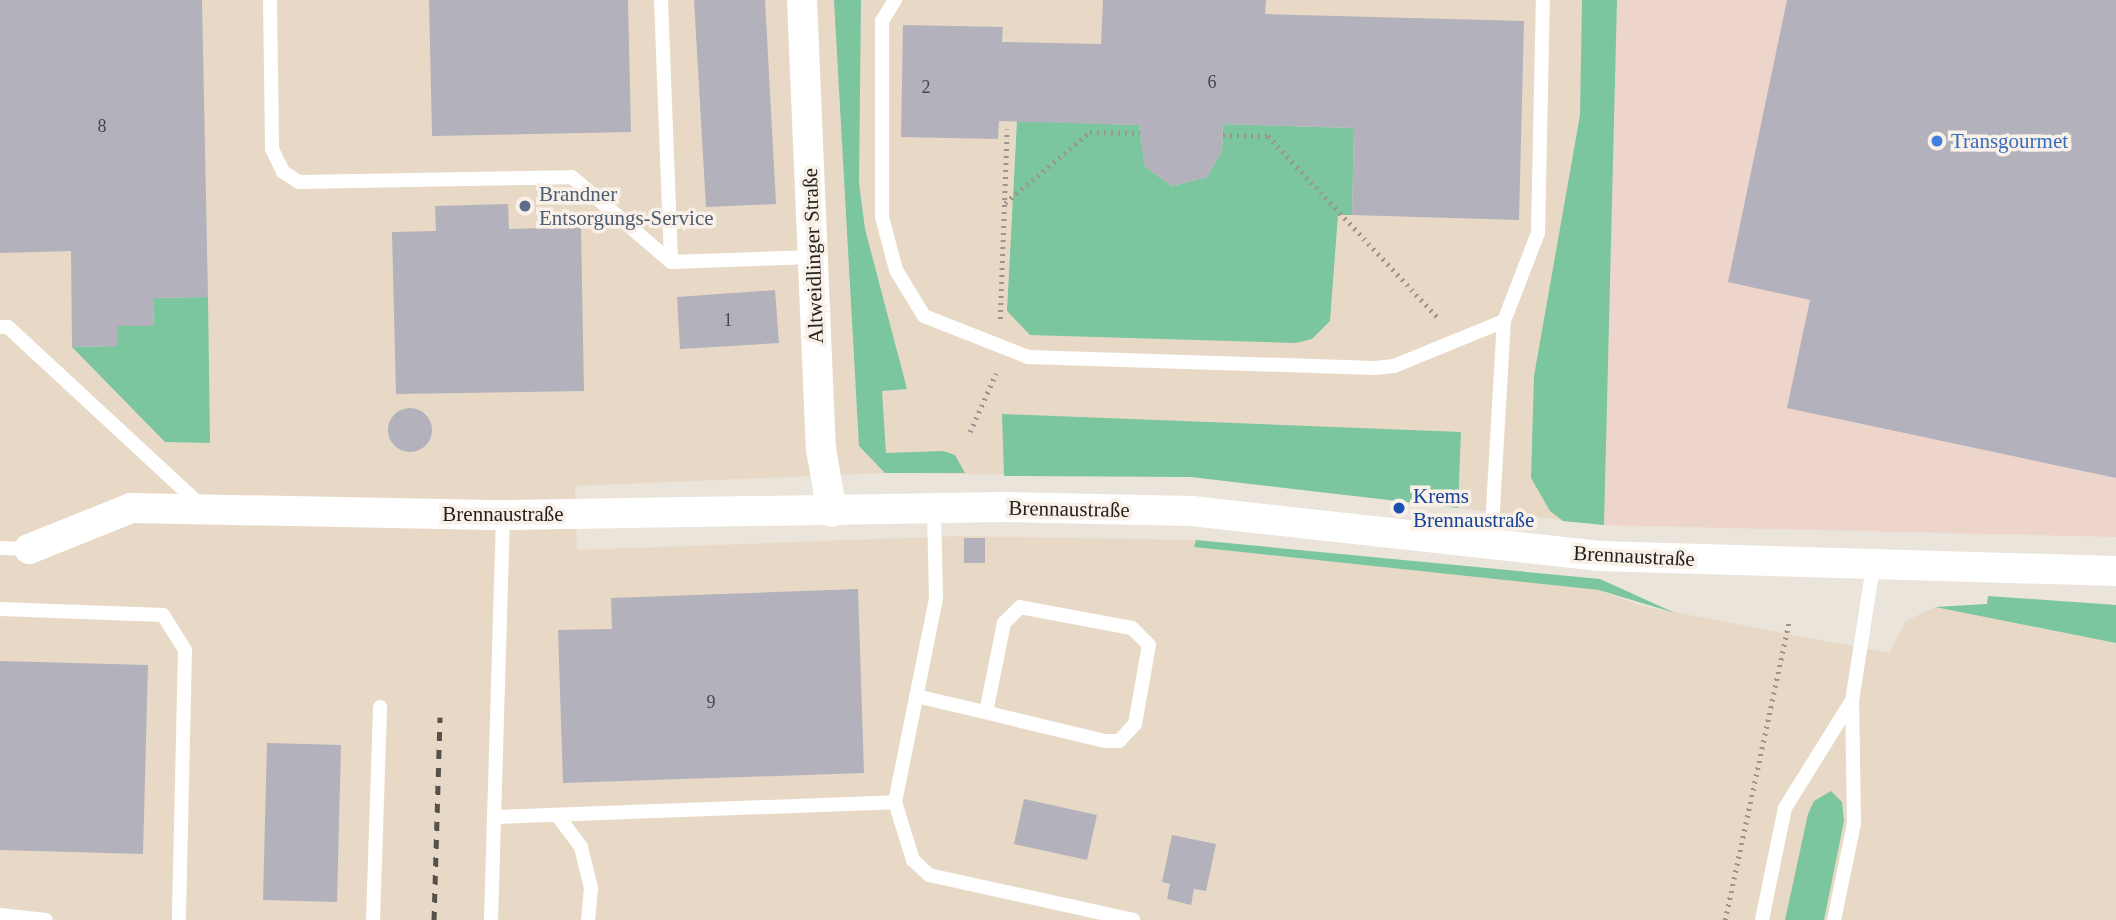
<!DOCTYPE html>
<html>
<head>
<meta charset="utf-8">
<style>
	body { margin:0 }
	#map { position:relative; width:2116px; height:920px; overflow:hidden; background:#ebe4db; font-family:Georgia,serif }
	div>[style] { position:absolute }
	.commercial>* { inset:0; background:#eed5cc }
	.industrial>* { inset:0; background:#e8d9c6 }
	.green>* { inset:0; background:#7bc59f }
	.building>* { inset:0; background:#b2b1bc }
	.round { border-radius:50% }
	.path>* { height:4.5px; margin-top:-2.25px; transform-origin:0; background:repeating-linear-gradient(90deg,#9a958e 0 2px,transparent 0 7px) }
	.service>* { height:14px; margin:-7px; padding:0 7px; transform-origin:7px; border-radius:7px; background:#fff }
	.minor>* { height:30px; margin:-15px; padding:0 15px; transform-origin:15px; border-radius:15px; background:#fff }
	.rail>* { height:5px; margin-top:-2.5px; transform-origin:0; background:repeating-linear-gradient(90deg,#55514c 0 9px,transparent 0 18px) }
	.dots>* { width:19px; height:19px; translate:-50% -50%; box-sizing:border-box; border:4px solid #f9f1e8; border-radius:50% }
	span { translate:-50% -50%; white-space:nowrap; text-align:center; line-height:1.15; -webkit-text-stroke:7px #f9f1e8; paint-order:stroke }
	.number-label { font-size:18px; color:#484646 }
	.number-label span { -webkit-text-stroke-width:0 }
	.shop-label { font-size:21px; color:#366cbe }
	.left { translate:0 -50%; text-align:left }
	.service-label { font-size:21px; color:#4e5e75 }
	.street-label { font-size:21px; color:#25221f }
	.transit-label { font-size:21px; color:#164399 }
</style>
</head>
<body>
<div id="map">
	<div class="commercial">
		<i style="clip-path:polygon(1617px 0,2116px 0,2116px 537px,1604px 525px)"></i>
	</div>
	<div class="industrial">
		<i style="clip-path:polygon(0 0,1617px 0,1604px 525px,1191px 477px,885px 473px,575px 486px,577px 550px,961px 536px,1196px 540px,1195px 547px,1599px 590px,1642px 606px,1889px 653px,1906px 621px,1935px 607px,2116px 643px,2116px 920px,0 920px)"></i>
	</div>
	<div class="green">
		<i style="clip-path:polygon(834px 0,861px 0,859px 183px,865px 229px,907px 389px,882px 391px,886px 453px,943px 451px,955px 455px,965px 473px,885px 473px,859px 446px)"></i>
		<i style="clip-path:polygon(1582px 0,1617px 0,1604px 525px,1563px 521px,1550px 511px,1531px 478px,1534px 376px,1580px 115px)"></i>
		<i style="clip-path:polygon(1017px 121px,1139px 125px,1145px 167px,1172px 186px,1207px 177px,1222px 151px,1223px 124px,1354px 128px,1352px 215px,1338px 215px,1330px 321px,1312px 339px,1296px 343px,1030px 335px,1007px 311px)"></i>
		<i style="clip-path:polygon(208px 297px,210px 443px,165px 442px,72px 347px,117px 346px,117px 326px,154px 326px,153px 298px)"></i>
		<i style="clip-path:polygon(1002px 414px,1461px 432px,1458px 508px,1191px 477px,1004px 476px)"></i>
		<i style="clip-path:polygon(1196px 540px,1600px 579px,1675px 613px,1599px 590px,1194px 547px)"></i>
		<i style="clip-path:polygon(1988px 596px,2116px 605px,2116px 643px,1935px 607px,1987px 604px)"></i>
		<i style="clip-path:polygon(1831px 791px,1842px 802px,1844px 821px,1824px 920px,1785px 920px,1808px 814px,1814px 801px)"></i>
	</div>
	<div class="building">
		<i style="clip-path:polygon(0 0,202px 0,208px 297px,153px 298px,154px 326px,117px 326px,117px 346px,72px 347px,71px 251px,0 253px)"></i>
		<i style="clip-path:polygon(429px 0,628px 0,631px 132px,432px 136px)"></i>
		<i style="clip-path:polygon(694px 0,765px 0,776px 204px,706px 207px)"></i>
		<i style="clip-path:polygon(1103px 0,1266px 0,1265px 14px,1524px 21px,1519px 220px,1352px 215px,1354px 128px,1223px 124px,1222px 151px,1207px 177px,1172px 186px,1145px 167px,1139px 125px,999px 121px,998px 139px,901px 137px,903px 25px,1003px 27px,1002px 42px,1101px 44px)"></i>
		<i style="clip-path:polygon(1787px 0,2116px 0,2116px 478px,1787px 408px,1810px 300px,1728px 282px)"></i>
		<i style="clip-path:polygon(508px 204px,509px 229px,581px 227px,584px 391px,396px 394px,392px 232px,436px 231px,435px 206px)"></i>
		<i style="clip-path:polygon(775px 290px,779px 343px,680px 349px,677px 297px)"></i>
		<i class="round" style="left:388px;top:408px;width:44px;height:44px"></i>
		<i style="clip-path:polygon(964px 538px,985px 538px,985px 563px,964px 563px)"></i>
		<i style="clip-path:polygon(858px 589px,864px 773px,563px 783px,558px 630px,612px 629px,611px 598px)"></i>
		<i style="clip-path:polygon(0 661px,148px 665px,143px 854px,0 850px)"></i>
		<i style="clip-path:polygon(267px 743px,341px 745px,337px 902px,263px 900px)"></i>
		<i style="clip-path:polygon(1024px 799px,1097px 815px,1087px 860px,1014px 844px)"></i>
		<i style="clip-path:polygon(1172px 835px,1216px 844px,1206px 891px,1194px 889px,1191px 905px,1167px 899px,1170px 884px,1162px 882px)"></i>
	</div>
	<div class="path">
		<i style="left:1223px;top:135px;width:45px;rotate:1.3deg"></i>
		<i style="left:1268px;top:136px;width:252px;rotate:46.9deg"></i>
		<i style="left:1005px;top:203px;width:111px;rotate:-39.9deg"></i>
		<i style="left:1090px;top:132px;width:50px;rotate:1.1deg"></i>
		<i style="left:1000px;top:319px;width:190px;rotate:-87.9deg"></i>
		<i style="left:970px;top:432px;width:64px;rotate:-66.2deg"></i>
		<i style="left:1725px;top:920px;width:306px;rotate:-77.9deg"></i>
	</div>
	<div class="service">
		<i style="left:270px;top:0;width:149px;rotate:89.2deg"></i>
		<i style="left:272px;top:149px;width:25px;rotate:64deg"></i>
		<i style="left:283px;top:172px;width:19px;rotate:32deg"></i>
		<i style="left:299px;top:182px;width:273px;rotate:-1deg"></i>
		<i style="left:572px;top:177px;width:130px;rotate:40.6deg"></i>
		<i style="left:671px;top:262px;width:142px;rotate:-2deg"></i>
		<i style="left:661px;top:0;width:262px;rotate:87.8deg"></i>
		<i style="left:895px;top:0;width:25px;rotate:122deg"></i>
		<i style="left:882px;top:21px;width:196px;rotate:90deg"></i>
		<i style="left:882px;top:217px;width:55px;rotate:75.2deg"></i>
		<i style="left:896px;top:270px;width:54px;rotate:58.7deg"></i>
		<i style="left:924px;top:316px;width:112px;rotate:21.5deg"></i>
		<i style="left:1028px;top:357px;width:347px;rotate:1.8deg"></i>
		<i style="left:1375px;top:368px;width:19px;rotate:-6deg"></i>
		<i style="left:1394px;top:366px;width:119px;rotate:-22.2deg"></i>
		<i style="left:0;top:327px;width:8px"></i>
		<i style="left:8px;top:327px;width:263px;rotate:42.8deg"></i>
		<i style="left:1491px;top:544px;width:223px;rotate:-86.7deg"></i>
		<i style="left:1504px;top:321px;width:94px;rotate:-68.9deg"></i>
		<i style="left:1538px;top:233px;width:233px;rotate:-88.8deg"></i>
		<i style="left:0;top:548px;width:29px;rotate:2deg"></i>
		<i style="left:0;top:609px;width:163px;rotate:2.1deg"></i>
		<i style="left:163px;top:615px;width:41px;rotate:57.8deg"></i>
		<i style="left:185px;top:650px;width:270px;rotate:91.3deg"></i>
		<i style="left:916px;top:696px;width:44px;rotate:13.1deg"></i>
		<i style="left:959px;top:706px;width:150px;rotate:13.5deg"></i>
		<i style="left:1105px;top:741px;width:14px"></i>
		<i style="left:1119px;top:741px;width:23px;rotate:-47deg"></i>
		<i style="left:1135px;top:724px;width:80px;rotate:-80deg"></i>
		<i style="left:1149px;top:645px;width:24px;rotate:-135deg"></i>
		<i style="left:1132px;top:628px;width:114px;rotate:-169.4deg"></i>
		<i style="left:1020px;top:607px;width:23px;rotate:135deg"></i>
		<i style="left:1004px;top:623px;width:91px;rotate:101.4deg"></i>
		<i style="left:895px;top:802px;width:61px;rotate:72.8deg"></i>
		<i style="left:913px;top:860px;width:22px;rotate:43deg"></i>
		<i style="left:929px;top:875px;width:209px;rotate:12.4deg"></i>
		<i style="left:557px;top:815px;width:40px;rotate:53deg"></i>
		<i style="left:581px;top:847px;width:42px;rotate:76.3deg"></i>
		<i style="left:591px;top:888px;width:32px;rotate:95deg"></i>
		<i style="left:494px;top:817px;width:401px;rotate:-2.1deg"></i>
		<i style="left:895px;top:802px;width:208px;rotate:-78.6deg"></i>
		<i style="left:936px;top:598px;width:89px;rotate:-91.3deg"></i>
		<i style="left:0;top:915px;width:46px;rotate:6.2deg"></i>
		<i style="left:373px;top:920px;width:213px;rotate:-88.1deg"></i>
		<i style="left:491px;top:920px;width:405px;rotate:-88.3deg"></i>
		<i style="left:1762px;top:920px;width:114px;rotate:-78.4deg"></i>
		<i style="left:1785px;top:808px;width:125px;rotate:-58.1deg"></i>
		<i style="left:1834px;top:920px;width:99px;rotate:-78.3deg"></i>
		<i style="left:1854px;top:823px;width:122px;rotate:-90.9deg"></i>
		<i style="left:1852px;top:701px;width:136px;rotate:-81.1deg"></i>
	</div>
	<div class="minor">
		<i style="left:802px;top:0;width:449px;rotate:87.6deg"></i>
		<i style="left:821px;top:449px;width:64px;rotate:80.1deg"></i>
		<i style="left:29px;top:549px;width:110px;rotate:-21.9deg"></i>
		<i style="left:131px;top:508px;width:372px;rotate:1.1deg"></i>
		<i style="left:503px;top:515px;width:501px;rotate:-0.91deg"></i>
		<i style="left:1004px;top:507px;width:188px;rotate:1.2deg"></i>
		<i style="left:1192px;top:511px;width:408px;rotate:6.3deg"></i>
		<i style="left:1598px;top:556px;width:518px;rotate:1.66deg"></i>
	</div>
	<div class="rail">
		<i style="left:434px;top:920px;width:203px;rotate:-88.3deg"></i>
	</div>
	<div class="dots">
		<i style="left:1937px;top:141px;background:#3f7fe0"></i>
		<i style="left:525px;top:206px;background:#5c6f8a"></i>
		<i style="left:1399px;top:508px;background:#1a4fb4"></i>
	</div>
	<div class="number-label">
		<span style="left:1212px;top:82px">6</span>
		<span style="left:926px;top:87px">2</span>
		<span style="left:102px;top:126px">8</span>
		<span style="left:728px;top:320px">1</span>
		<span style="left:711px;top:702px">9</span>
	</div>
	<div class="shop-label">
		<span class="left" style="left:1951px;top:141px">Transgourmet</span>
	</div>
	<div class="service-label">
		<span class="left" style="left:539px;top:206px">Brandner<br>Entsorgungs-Service</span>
	</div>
	<div class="street-label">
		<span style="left:813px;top:256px;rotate:-92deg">Altweidlinger Straße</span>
		<span style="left:1069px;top:509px;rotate:1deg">Brennaustraße</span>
		<span style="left:503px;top:514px">Brennaustraße</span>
		<span style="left:1634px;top:556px;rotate:3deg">Brennaustraße</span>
	</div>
	<div class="transit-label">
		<span class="left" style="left:1413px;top:508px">Krems<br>Brennaustraße</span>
	</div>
</div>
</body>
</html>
